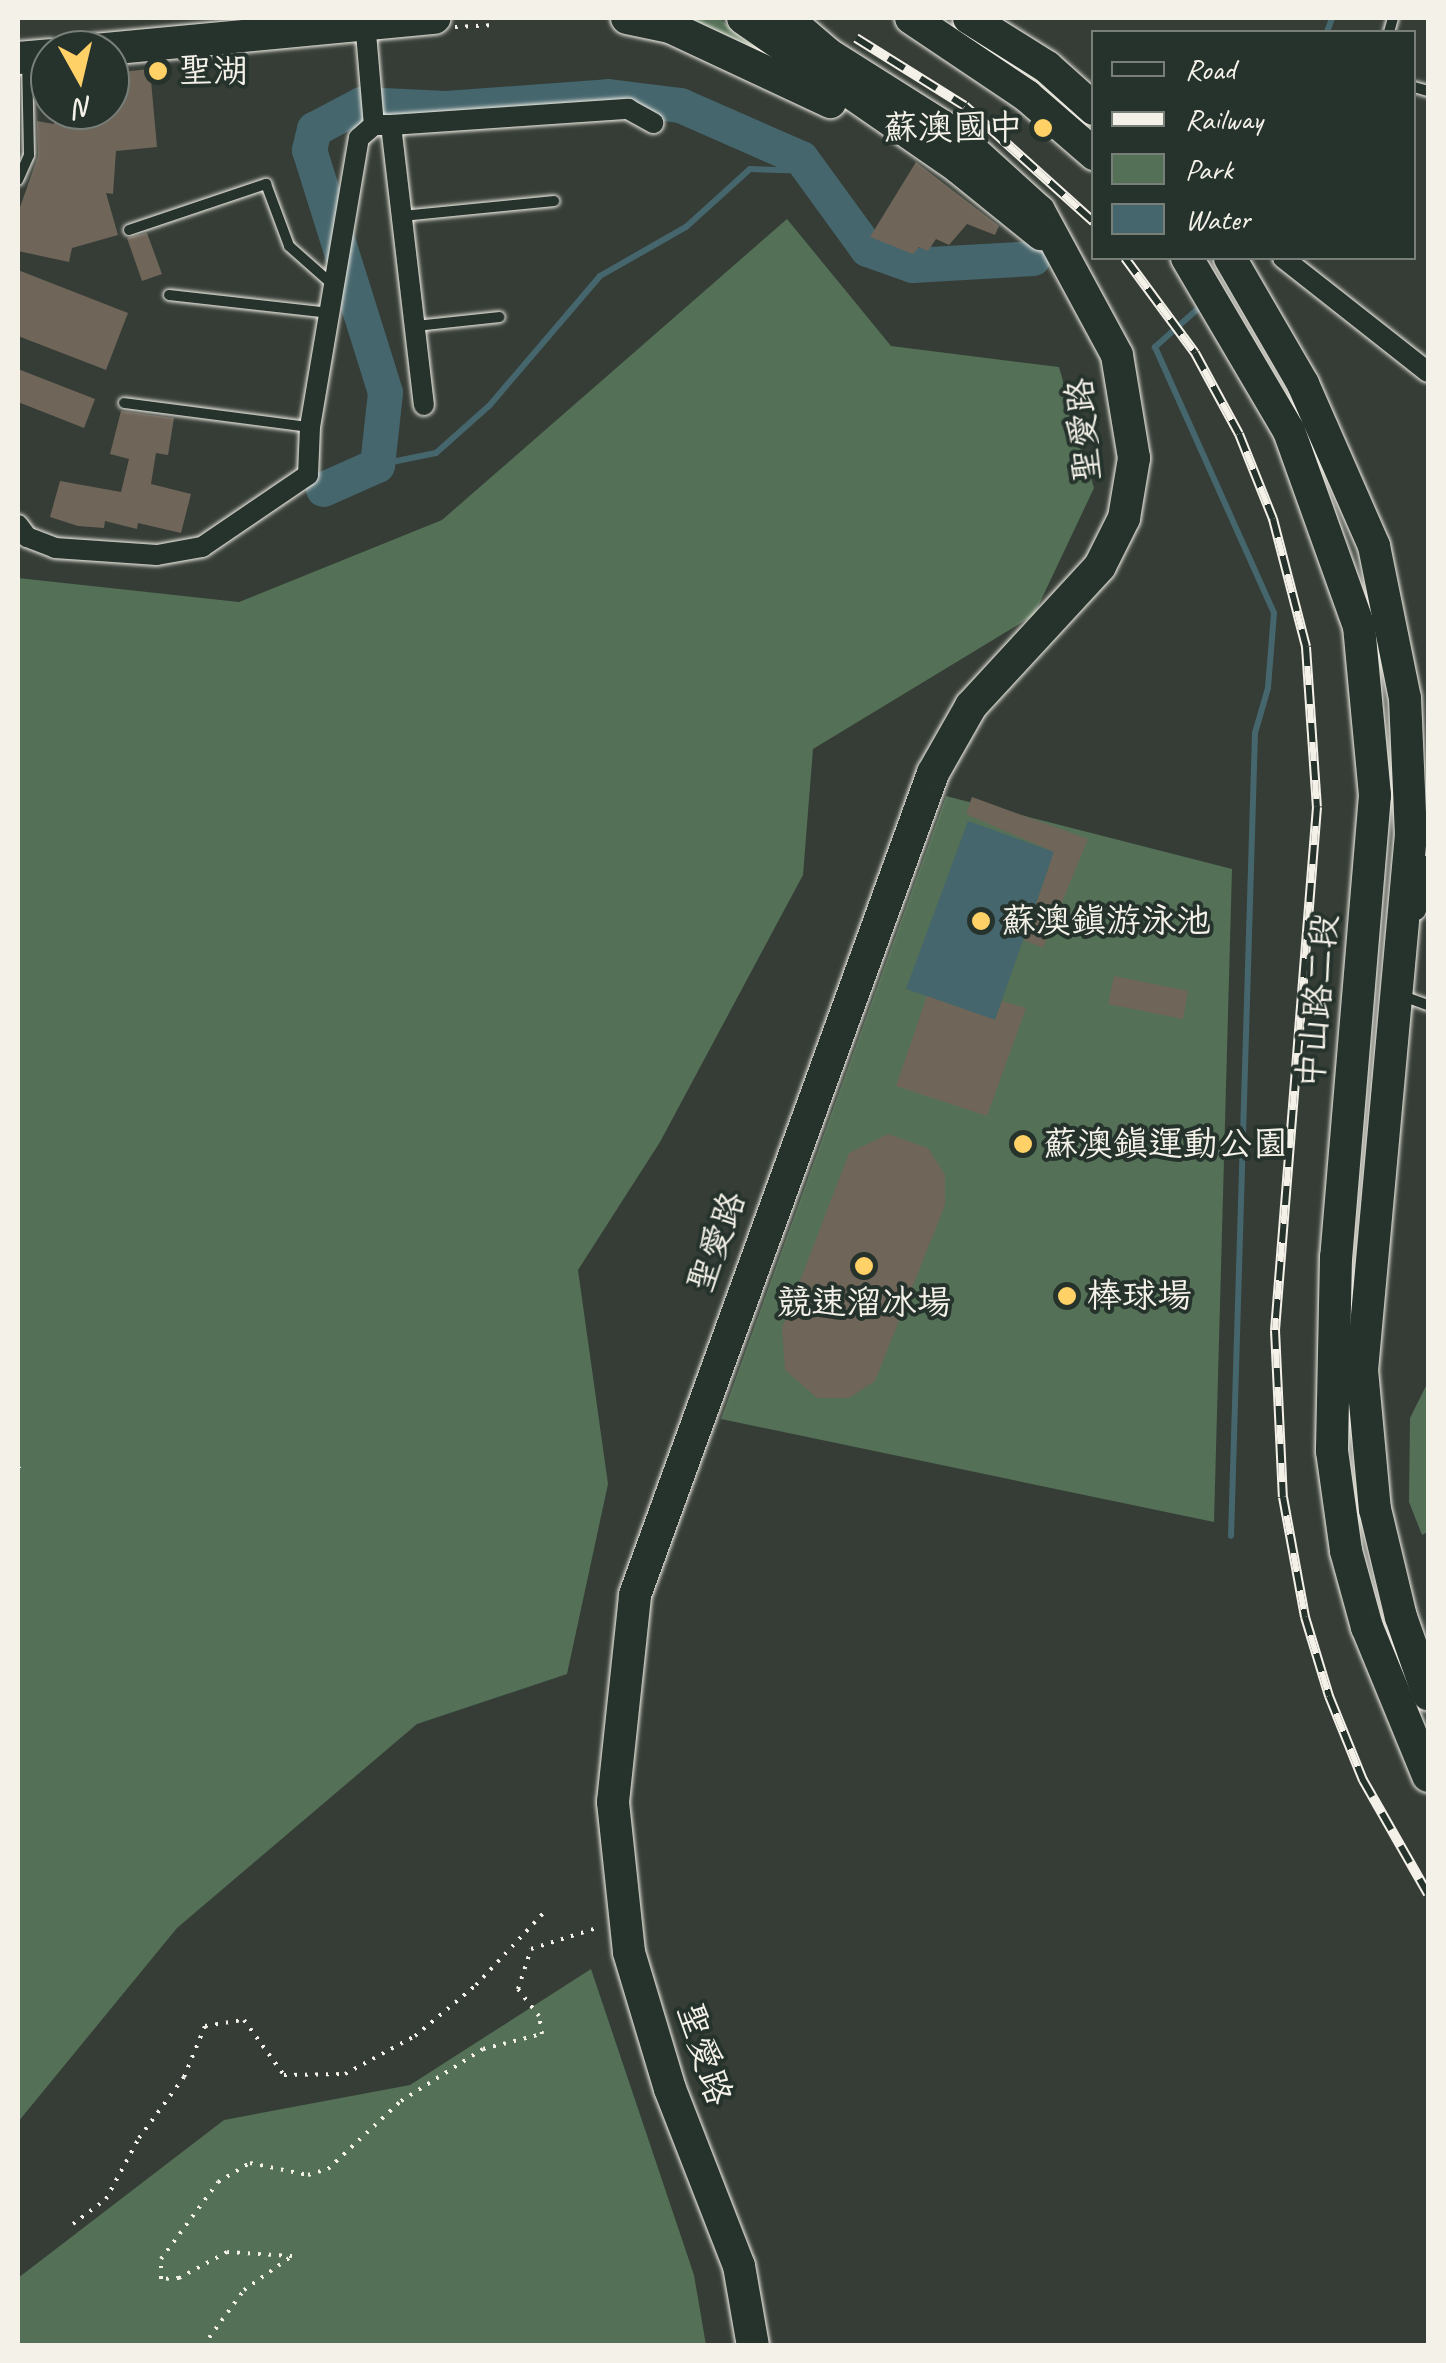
<!DOCTYPE html>
<html>
<head>
<meta charset="utf-8">
<style>
	body { margin:0 }
	#map { position:relative; width:1446px; height:2363px; overflow:hidden; background:#353d36; font-family:Caveat,"LXGW WenKai TC",sans-serif }
	div>[style] { position:absolute }
	.green>* { inset:0; background:#547056 }
	.water>* { inset:0; background:#46666d }
	.stream>* { height:6px; margin:-3px; padding:0 3px; transform-origin:3px; border-radius:3px; background:#46666d }
	.river>* { height:35px; margin:-17.5px; padding:0 17.5px; transform-origin:17.5px; border-radius:17.5px; background:#46666d }
	.building>* { inset:0; background:#6f6559 }
	.path>* { height:4px; margin-top:-2px; transform-origin:0; background:repeating-linear-gradient(90deg,#f4f1e8 0 2.5px,transparent 0 10.5px) }
	.roads { filter:drop-shadow(0 0 2px #f4f1e8) drop-shadow(0 0 2px #f4f1e8) }
	.service>* { height:10px; margin:-5px; padding:0 5px; transform-origin:5px; border-radius:5px; background:#26332d }
	.minor>* { height:20px; margin:-10px; padding:0 10px; transform-origin:10px; border-radius:10px; background:#26332d }
	.primary>* { height:32px; margin:-16px; padding:0 16px; transform-origin:16px; border-radius:16px; background:#26332d }
	.rail>* { height:10px; margin-top:-5px; transform-origin:0; background:repeating-linear-gradient(90deg,#26332d 0 19px,#f4f1e8 0 38px); box-sizing:border-box; border-block:2px solid #f4f1e8 }
	.dots>* { width:28px; height:28px; translate:-50% -50%; box-sizing:border-box; border:5px solid #26332d; border-radius:50% }
	span { translate:-50% -50%; white-space:nowrap; text-align:center; line-height:1.15; -webkit-text-stroke:8px #26332d; paint-order:stroke }
	.poi-label { font-size:35px; color:#f4f1e8 }
	.left { translate:0 -50%; text-align:left }
	.right { translate:-100% -50%; text-align:right }
	.street-label { font-size:35px; color:#f4f1e8 }
	.frame { position:absolute; inset:0; border:20px solid #f4f1e8; pointer-events:none }
	.legend { position:absolute; left:1091px; top:30px; width:325px; height:230px; box-sizing:border-box; background:#26332d; border:2px solid #787f78; margin:0; padding:12px 18px; list-style:none; font-size:30px; color:#f4f1e8 }
	.legend li { display:flex; align-items:center; gap:20px; height:50px }
	.legend b { width:50px; border:2px solid #787f78 }
	.north { position:absolute; left:30px; top:30px; width:100px; height:100px; box-sizing:border-box; background:#26332d; border:2px solid #787f78; border-radius:50%; rotate:172deg; font-size:28px; font-weight:700; line-height:40px; text-align:center; color:#f4f1e8 }
	.north::after { content:''; display:block; margin:auto; width:35px; height:45px; background:#ffd166; clip-path:polygon(50% 0,100% 100%,50% 72%,0 100%) }
</style>
</head>
<body>
<div id="map">
	<div class="green">
		<i style="clip-path:polygon(681px 18px,719px 18px,757px 50px)"></i>
		<i style="clip-path:polygon(787px 219px,891px 346px,1059px 367px,1094px 488px,1034px 615px,813px 749px,803px 875px,660px 1142px,578px 1270px,608px 1484px,567px 1674px,417px 1724px,177px 1928px,18px 2122px,18px 578px,239px 602px,442px 520px)"></i>
		<i style="clip-path:polygon(946px 796px,1232px 869px,1214px 1522px,721px 1419px)"></i>
		<i style="clip-path:polygon(1428px 1382px,1428px 1532px,1422px 1535px,1409px 1502px,1410px 1418px)"></i>
		<i style="clip-path:polygon(591px 1969px,694px 2275px,706px 2345px,18px 2345px,18px 2278px,224px 2120px,410px 2085px)"></i>
	</div>
	<div class="water">
		<i style="clip-path:polygon(968px 821px,1054px 852px,995px 1020px,906px 989px)"></i>
	</div>
	<div class="stream">
		<i style="left:1327px;top:32px;width:15px;rotate:-70deg"></i>
		<i style="left:1201px;top:306px;width:62px;rotate:138.3deg"></i>
		<i style="left:1155px;top:347px;width:291px;rotate:65.9deg"></i>
		<i style="left:1274px;top:613px;width:75px;rotate:94.6deg"></i>
		<i style="left:1268px;top:688px;width:47px;rotate:106.1deg"></i>
		<i style="left:1255px;top:733px;width:803px;rotate:91.71deg"></i>
		<i style="left:377px;top:465px;width:60px;rotate:-11.5deg"></i>
		<i style="left:436px;top:453px;width:71px;rotate:-41.6deg"></i>
		<i style="left:489px;top:406px;width:171px;rotate:-49.5deg"></i>
		<i style="left:600px;top:276px;width:99px;rotate:-29.7deg"></i>
		<i style="left:686px;top:227px;width:86px;rotate:-42.2deg"></i>
		<i style="left:750px;top:169px;width:62px;rotate:1.8deg"></i>
	</div>
	<div class="river">
		<i style="left:323px;top:489px;width:59px;rotate:-24deg"></i>
		<i style="left:377px;top:465px;width:73px;rotate:-83.7deg"></i>
		<i style="left:385px;top:392px;width:254px;rotate:-107.4deg"></i>
		<i style="left:309px;top:150px;width:22px;rotate:-77deg"></i>
		<i style="left:314px;top:129px;width:53px;rotate:-28deg"></i>
		<i style="left:361px;top:104px;width:85px;rotate:2.7deg"></i>
		<i style="left:446px;top:108px;width:162px;rotate:-4.2deg"></i>
		<i style="left:608px;top:96px;width:73px;rotate:7.1deg"></i>
		<i style="left:680px;top:105px;width:132px;rotate:23.7deg"></i>
		<i style="left:801px;top:158px;width:112px;rotate:54deg"></i>
		<i style="left:867px;top:249px;width:48px;rotate:19.6deg"></i>
		<i style="left:912px;top:265px;width:121px;rotate:-3.3deg"></i>
	</div>
	<div class="building">
		<i style="clip-path:polygon(150px 69px,157px 147px,116px 151px,113px 194px,106px 193px,118px 235px,72px 248px,69px 262px,18px 251px,18px 213px,38px 156px,37px 121px,54px 124px,53px 110px,110px 110px,110px 73px)"></i>
		<i style="clip-path:polygon(916px 162px,999px 226px,995px 235px,967px 224px,949px 245px,936px 239px,928px 251px,919px 247px,913px 254px,870px 237px)"></i>
		<i style="clip-path:polygon(147px 233px,162px 274px,142px 281px,127px 238px)"></i>
		<i style="clip-path:polygon(18px 270px,128px 313px,106px 370px,18px 336px)"></i>
		<i style="clip-path:polygon(18px 369px,95px 399px,84px 428px,18px 402px)"></i>
		<i style="clip-path:polygon(121px 411px,174px 418px,168px 455px,156px 453px,151px 484px,191px 494px,181px 533px,138px 523px,137px 529px,105px 521px,104px 528px,78px 526px,50px 517px,60px 481px,121px 492px,129px 459px,110px 454px)"></i>
		<i style="clip-path:polygon(972px 797px,1088px 839px,1043px 948px,1024px 940px,1054px 852px,966px 814px)"></i>
		<i style="clip-path:polygon(1114px 976px,1188px 991px,1183px 1019px,1108px 1004px)"></i>
		<i style="clip-path:polygon(927px 996px,995px 1020px,1002px 1001px,1026px 1008px,987px 1116px,896px 1086px)"></i>
		<i style="clip-path:polygon(888px 1134px,928px 1148px,945px 1175px,945px 1205px,875px 1381px,849px 1398px,817px 1398px,785px 1370px,782px 1328px,849px 1153px)"></i>
	</div>
	<div class="path">
		<i style="left:455px;top:27px;width:35px;rotate:-3deg"></i>
		<i style="left:18px;top:1467px;width:6px;rotate:51deg"></i>
		<i style="left:73px;top:2224px;width:41px;rotate:-37.1deg"></i>
		<i style="left:106px;top:2199px;width:69px;rotate:-61.6deg"></i>
		<i style="left:139px;top:2138px;width:76px;rotate:-53.6deg"></i>
		<i style="left:184px;top:2077px;width:55px;rotate:-67.6deg"></i>
		<i style="left:205px;top:2026px;width:39px;rotate:-9deg"></i>
		<i style="left:244px;top:2020px;width:68px;rotate:54deg"></i>
		<i style="left:284px;top:2075px;width:61px;rotate:-0.9deg"></i>
		<i style="left:345px;top:2074px;width:80px;rotate:-28.5deg"></i>
		<i style="left:415px;top:2036px;width:80px;rotate:-39.9deg"></i>
		<i style="left:476px;top:1985px;width:104px;rotate:-46.9deg"></i>
		<i style="left:203px;top:2346px;width:69px;rotate:-53.8deg"></i>
		<i style="left:244px;top:2290px;width:59px;rotate:-35.3deg"></i>
		<i style="left:292px;top:2256px;width:65px;rotate:-176.5deg"></i>
		<i style="left:227px;top:2252px;width:55px;rotate:151.6deg"></i>
		<i style="left:179px;top:2278px;width:18px;rotate:177deg"></i>
		<i style="left:161px;top:2279px;width:20px;rotate:-90deg"></i>
		<i style="left:161px;top:2259px;width:96px;rotate:-53.5deg"></i>
		<i style="left:218px;top:2182px;width:37px;rotate:-31deg"></i>
		<i style="left:250px;top:2163px;width:59px;rotate:11.7deg"></i>
		<i style="left:308px;top:2175px;width:21px;rotate:-17deg"></i>
		<i style="left:328px;top:2169px;width:100px;rotate:-43deg"></i>
		<i style="left:401px;top:2101px;width:97px;rotate:-32.4deg"></i>
		<i style="left:483px;top:2049px;width:61px;rotate:-14.3deg"></i>
		<i style="left:542px;top:2034px;width:18px;rotate:-99deg"></i>
		<i style="left:539px;top:2016px;width:34px;rotate:-128deg"></i>
		<i style="left:518px;top:1989px;width:42px;rotate:-72deg"></i>
		<i style="left:531px;top:1949px;width:72px;rotate:-17.7deg"></i>
	</div>
	<div class="roads">
		<div class="service">
			<i style="left:1389px;top:32px;width:15px;rotate:-74deg"></i>
			<i style="left:1414px;top:87px;width:15px;rotate:16deg"></i>
			<i style="left:18px;top:180px;width:27px;rotate:-66deg"></i>
			<i style="left:29px;top:155px;width:92px;rotate:-91.2deg"></i>
			<i style="left:402px;top:216px;width:153px;rotate:-5.6deg"></i>
			<i style="left:129px;top:230px;width:145px;rotate:-18.6deg"></i>
			<i style="left:266px;top:184px;width:66px;rotate:69.6deg"></i>
			<i style="left:289px;top:246px;width:57px;rotate:41.5deg"></i>
			<i style="left:169px;top:295px;width:162px;rotate:6.4deg"></i>
			<i style="left:416px;top:326px;width:84px;rotate:-6.1deg"></i>
			<i style="left:124px;top:403px;width:188px;rotate:7.4deg"></i>
			<i style="left:1400px;top:995px;width:30px;rotate:20deg"></i>
		</div>
		<div class="minor">
			<i style="left:365px;top:21px;width:104px;rotate:85.1deg"></i>
			<i style="left:374px;top:125px;width:17px"></i>
			<i style="left:391px;top:125px;width:282px;rotate:83.3deg"></i>
			<i style="left:391px;top:125px;width:238px;rotate:-3.9deg"></i>
			<i style="left:628px;top:109px;width:29px;rotate:29deg"></i>
			<i style="left:1283px;top:258px;width:184px;rotate:38.2deg"></i>
			<i style="left:18px;top:525px;width:15px;rotate:53deg"></i>
			<i style="left:27px;top:537px;width:30px;rotate:21deg"></i>
			<i style="left:55px;top:548px;width:102px;rotate:3.9deg"></i>
			<i style="left:157px;top:555px;width:46px;rotate:-10.1deg"></i>
			<i style="left:202px;top:547px;width:128px;rotate:-34.2deg"></i>
			<i style="left:308px;top:475px;width:48px;rotate:-87.6deg"></i>
			<i style="left:310px;top:427px;width:293px;rotate:-80.4deg"></i>
			<i style="left:359px;top:138px;width:20px;rotate:-41deg"></i>
			<i style="left:1416px;top:910px;width:46px;rotate:-74.7deg"></i>
		</div>
		<div class="primary">
			<i style="left:627px;top:18px;width:44px;rotate:11.8deg"></i>
			<i style="left:670px;top:27px;width:177px;rotate:25.1deg"></i>
			<i style="left:743px;top:18px;width:262px;rotate:34.7deg"></i>
			<i style="left:958px;top:167px;width:107px;rotate:38.9deg"></i>
			<i style="left:911px;top:18px;width:140px;rotate:33.9deg"></i>
			<i style="left:1027px;top:96px;width:89px;rotate:40.9deg"></i>
			<i style="left:969px;top:18px;width:92px;rotate:32.1deg"></i>
			<i style="left:1047px;top:67px;width:63px;rotate:41.8deg"></i>
			<i style="left:95px;top:50px;width:341px;rotate:-5.4deg"></i>
			<i style="left:18px;top:58px;width:32px;rotate:-5deg"></i>
			<i style="left:1187px;top:258px;width:201px;rotate:59.5deg"></i>
			<i style="left:1289px;top:431px;width:207px;rotate:70.3deg"></i>
			<i style="left:1359px;top:626px;width:170px;rotate:84.6deg"></i>
			<i style="left:1375px;top:795px;width:464px;rotate:94.8deg"></i>
			<i style="left:1336px;top:1257px;width:194px;rotate:91.2deg"></i>
			<i style="left:1332px;top:1451px;width:101px;rotate:82deg"></i>
			<i style="left:1346px;top:1551px;width:79px;rotate:74.6deg"></i>
			<i style="left:1367px;top:1627px;width:161px;rotate:67.7deg"></i>
			<i style="left:1230px;top:258px;width:146px;rotate:59.9deg"></i>
			<i style="left:1303px;top:384px;width:177px;rotate:66.3deg"></i>
			<i style="left:1374px;top:546px;width:155px;rotate:78.5deg"></i>
			<i style="left:1405px;top:698px;width:136px;rotate:87.5deg"></i>
			<i style="left:1411px;top:834px;width:538px;rotate:95.22deg"></i>
			<i style="left:1362px;top:1370px;width:140px;rotate:84.7deg"></i>
			<i style="left:1375px;top:1509px;width:111px;rotate:76.5deg"></i>
			<i style="left:1401px;top:1617px;width:82px;rotate:70.7deg"></i>
			<i style="left:753px;top:2346px;width:81px;rotate:-99.9deg"></i>
			<i style="left:739px;top:2266px;width:190px;rotate:-111.3deg"></i>
			<i style="left:670px;top:2089px;width:143px;rotate:-106.7deg"></i>
			<i style="left:629px;top:1952px;width:151px;rotate:-96.1deg"></i>
			<i style="left:613px;top:1802px;width:208px;rotate:-83.9deg"></i>
			<i style="left:635px;top:1595px;width:874px;rotate:-70.07deg"></i>
			<i style="left:933px;top:773px;width:77px;rotate:-60.4deg"></i>
			<i style="left:971px;top:706px;width:190px;rotate:-47.3deg"></i>
			<i style="left:1100px;top:566px;width:54px;rotate:-63.4deg"></i>
			<i style="left:1124px;top:518px;width:61px;rotate:-80.5deg"></i>
			<i style="left:1134px;top:458px;width:104px;rotate:-99.4deg"></i>
			<i style="left:1117px;top:355px;width:164px;rotate:-118.4deg"></i>
			<i style="left:1039px;top:211px;width:116px;rotate:-137.8deg"></i>
			<i style="left:953px;top:133px;width:148px;rotate:-147.7deg"></i>
			<i style="left:828px;top:54px;width:55px;rotate:-139.4deg"></i>
		</div>
	</div>
	<div class="rail">
		<i style="left:856px;top:38px;width:128px;rotate:32deg"></i>
		<i style="left:965px;top:106px;width:173px;rotate:42deg"></i>
		<i style="left:1125px;top:258px;width:118px;rotate:53.6deg"></i>
		<i style="left:1195px;top:353px;width:92px;rotate:61.5deg"></i>
		<i style="left:1239px;top:434px;width:92px;rotate:68.2deg"></i>
		<i style="left:1273px;top:519px;width:132px;rotate:75.5deg"></i>
		<i style="left:1306px;top:647px;width:160px;rotate:86.1deg"></i>
		<i style="left:1317px;top:807px;width:525px;rotate:94.59deg"></i>
		<i style="left:1275px;top:1330px;width:167px;rotate:87.3deg"></i>
		<i style="left:1283px;top:1497px;width:122px;rotate:79.6deg"></i>
		<i style="left:1305px;top:1617px;width:83px;rotate:73.1deg"></i>
		<i style="left:1329px;top:1696px;width:91px;rotate:68deg"></i>
		<i style="left:1363px;top:1780px;width:131px;rotate:60.3deg"></i>
	</div>
	<div class="dots">
		<i style="left:158px;top:71px;background:#ffd166"></i>
		<i style="left:1043px;top:128px;background:#ffd166"></i>
		<i style="left:981px;top:921px;background:#ffd166"></i>
		<i style="left:1023px;top:1144px;background:#ffd166"></i>
		<i style="left:864px;top:1266px;background:#ffd166"></i>
		<i style="left:1067px;top:1296px;background:#ffd166"></i>
	</div>
	<div class="poi-label">
		<span class="left" style="left:178px;top:71px">聖湖</span>
		<span class="right" style="left:1023px;top:128px">蘇澳國中</span>
		<span class="left" style="left:1001px;top:921px">蘇澳鎮游泳池</span>
		<span class="left" style="left:1043px;top:1144px">蘇澳鎮運動公園</span>
		<span class="left" style="left:1087px;top:1296px">棒球場</span>
		<span style="left:864px;top:1303px">競速溜冰場</span>
	</div>
	<div class="street-label">
		<span style="left:1084px;top:430px;rotate:-95deg">聖愛路</span>
		<span style="left:1318px;top:1001px;rotate:-85deg">中山路二段</span>
		<span style="left:717px;top:1242px;rotate:-70deg">聖愛路</span>
		<span style="left:704px;top:2054px;rotate:72deg">聖愛路</span>
	</div>
	<div class="frame"></div>
	<ul class="legend">
	<li><b style="height:12px;background:#26332d"></b>Road</li>
	<li><b style="height:12px;background:#f4f1e8"></b>Railway</li>
	<li><b style="height:28px;background:#547056"></b>Park</li>
	<li><b style="height:28px;background:#46666d"></b>Water</li>
	</ul>
	<div class="north">N</div>
</div>
</body>
</html>
